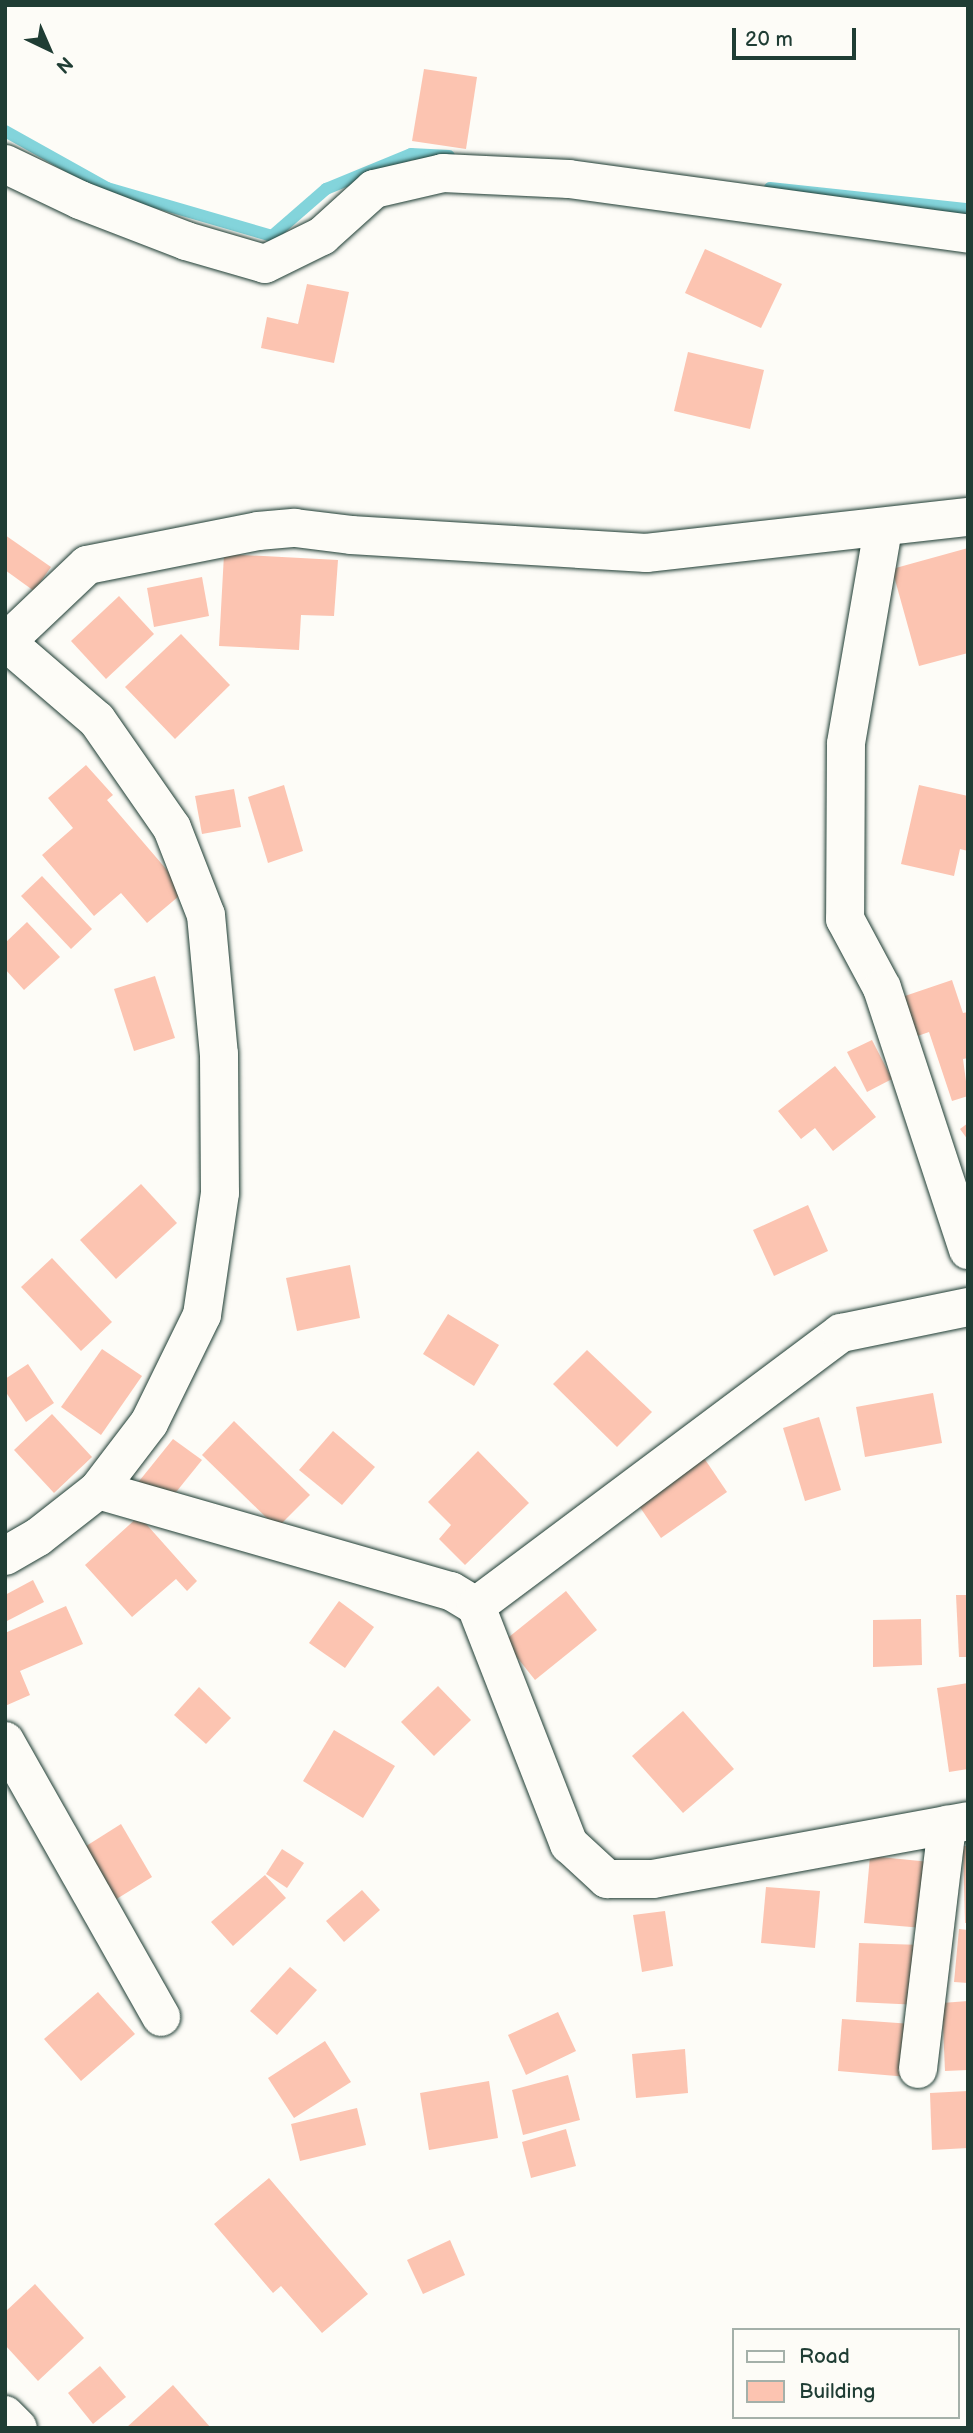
<!DOCTYPE html>
<html>
<head>
<meta charset="utf-8">
<style>
	body { margin:0 }
	#map { position:relative; width:973px; height:2433px; overflow:hidden; background:#fdfcf7; font-family:"Balsamiq Sans",sans-serif }
	div>[style] { position:absolute }
	.stream>* { height:12px; margin:-6px; padding:0 6px; transform-origin:6px; border-radius:6px; background:#83d4db }
	.building>* { inset:0; background:#fcc4b1 }
	.roads { filter:drop-shadow(0 0 2px #1f3d34) drop-shadow(0 0 2px #1f3d34) }
	.minor>* { height:38px; margin:-19px; padding:0 19px; transform-origin:19px; border-radius:19px; background:#fdfcf7 }
	.secondary>* { height:38px; margin:-19px; padding:0 19px; transform-origin:19px; border-radius:19px; background:#fdfcf7 }
	span { translate:-50% -50%; white-space:nowrap; text-align:center; line-height:1.15; -webkit-text-stroke:6px #fdfcf7; paint-order:stroke }
	.frame { position:absolute; inset:0; border:7px solid #1f3d34; pointer-events:none }
	.legend { position:absolute; left:732px; top:2328px; width:228px; height:91px; box-sizing:border-box; background:#fdfcf7; border:2px solid #a4b0a9; margin:0; padding:9px 12px; list-style:none; font-size:21px; color:#1f3d34 }
	.legend li { display:flex; align-items:center; gap:14px; height:35px }
	.legend b { width:35px; border:2px solid #a4b0a9 }
	.north { position:absolute; left:14px; top:14px; width:70px; height:70px; -webkit-text-stroke:5px #fdfcf7; paint-order:stroke; rotate:136deg; font-size:19px; font-weight:700; line-height:28px; text-align:center; color:#1f3d34 }
	.north::after { content:''; display:block; margin:auto; width:24px; height:32px; background:#1f3d34; clip-path:polygon(50% 0,100% 100%,50% 72%,0 100%) }
	.scale { position:absolute; left:732px; top:28px; width:124px; height:32px; box-sizing:border-box; border:4px solid #1f3d34; border-top:0; padding-left:9px; font-size:21px; line-height:24px; white-space:nowrap; color:#1f3d34; -webkit-text-stroke:5px #fdfcf7; paint-order:stroke }
</style>
</head>
<body>
<div id="map">
	<div class="stream">
		<i style="left:5px;top:131px;width:117px;rotate:29.2deg"></i>
		<i style="left:107px;top:188px;width:172px;rotate:16.2deg"></i>
		<i style="left:272px;top:236px;width:72px;rotate:-41deg"></i>
		<i style="left:326px;top:189px;width:92px;rotate:-22.4deg"></i>
		<i style="left:411px;top:154px;width:38px;rotate:3deg"></i>
		<i style="left:770px;top:188px;width:199px;rotate:6.1deg"></i>
	</div>
	<div class="building">
		<i style="clip-path:polygon(424px 69px,477px 77px,466px 149px,412px 141px)"></i>
		<i style="clip-path:polygon(705px 249px,782px 284px,761px 328px,685px 293px)"></i>
		<i style="clip-path:polygon(307px 284px,349px 292px,334px 363px,261px 348px,267px 317px,298px 324px)"></i>
		<i style="clip-path:polygon(688px 352px,764px 370px,750px 429px,674px 411px)"></i>
		<i style="clip-path:polygon(5px 535px,51px 567px,34px 591px,5px 570px)"></i>
		<i style="clip-path:polygon(968px 548px,968px 653px,919px 666px,892px 569px)"></i>
		<i style="clip-path:polygon(224px 554px,338px 560px,334px 616px,301px 615px,299px 650px,219px 646px)"></i>
		<i style="clip-path:polygon(202px 577px,209px 616px,154px 627px,147px 588px)"></i>
		<i style="clip-path:polygon(119px 596px,154px 634px,106px 679px,71px 641px)"></i>
		<i style="clip-path:polygon(181px 634px,230px 685px,175px 739px,125px 687px)"></i>
		<i style="clip-path:polygon(86px 765px,113px 795px,107px 800px,185px 891px,147px 923px,121px 893px,94px 916px,42px 855px,73px 828px,48px 798px)"></i>
		<i style="clip-path:polygon(284px 785px,303px 851px,268px 863px,248px 797px)"></i>
		<i style="clip-path:polygon(919px 785px,968px 796px,968px 851px,960px 849px,954px 876px,901px 864px)"></i>
		<i style="clip-path:polygon(234px 789px,241px 827px,202px 834px,195px 796px)"></i>
		<i style="clip-path:polygon(42px 876px,92px 929px,71px 949px,21px 896px)"></i>
		<i style="clip-path:polygon(27px 922px,60px 957px,24px 990px,5px 969px,5px 943px)"></i>
		<i style="clip-path:polygon(155px 976px,175px 1038px,134px 1051px,114px 989px)"></i>
		<i style="clip-path:polygon(952px 980px,963px 1013px,968px 1012px,968px 1058px,963px 1059px,968px 1096px,952px 1101px,929px 1032px,909px 1039px,896px 999px)"></i>
		<i style="clip-path:polygon(872px 1040px,892px 1079px,867px 1092px,847px 1052px)"></i>
		<i style="clip-path:polygon(835px 1066px,876px 1117px,833px 1151px,815px 1128px,801px 1139px,778px 1111px)"></i>
		<i style="clip-path:polygon(968px 1123px,968px 1140px,960px 1129px)"></i>
		<i style="clip-path:polygon(141px 1184px,177px 1223px,116px 1279px,80px 1240px)"></i>
		<i style="clip-path:polygon(808px 1205px,828px 1251px,774px 1276px,753px 1230px)"></i>
		<i style="clip-path:polygon(52px 1258px,112px 1322px,81px 1351px,21px 1287px)"></i>
		<i style="clip-path:polygon(350px 1265px,360px 1318px,297px 1331px,286px 1278px)"></i>
		<i style="clip-path:polygon(448px 1314px,499px 1345px,474px 1386px,423px 1354px)"></i>
		<i style="clip-path:polygon(102px 1349px,142px 1376px,101px 1435px,61px 1407px)"></i>
		<i style="clip-path:polygon(587px 1350px,652px 1412px,617px 1447px,553px 1384px)"></i>
		<i style="clip-path:polygon(28px 1364px,54px 1403px,26px 1422px,5px 1391px,5px 1379px)"></i>
		<i style="clip-path:polygon(933px 1393px,942px 1443px,865px 1457px,856px 1407px)"></i>
		<i style="clip-path:polygon(52px 1414px,92px 1457px,54px 1493px,14px 1450px)"></i>
		<i style="clip-path:polygon(819px 1417px,841px 1490px,805px 1501px,783px 1428px)"></i>
		<i style="clip-path:polygon(234px 1421px,310px 1495px,277px 1528px,202px 1455px)"></i>
		<i style="clip-path:polygon(333px 1431px,375px 1467px,342px 1505px,299px 1470px)"></i>
		<i style="clip-path:polygon(173px 1439px,202px 1460px,164px 1507px,136px 1485px)"></i>
		<i style="clip-path:polygon(478px 1451px,529px 1503px,465px 1565px,439px 1539px,451px 1525px,428px 1502px)"></i>
		<i style="clip-path:polygon(704px 1458px,727px 1492px,661px 1538px,620px 1478px)"></i>
		<i style="clip-path:polygon(139px 1516px,197px 1581px,187px 1591px,176px 1579px,132px 1617px,85px 1565px)"></i>
		<i style="clip-path:polygon(33px 1580px,44px 1602px,5px 1622px,5px 1595px)"></i>
		<i style="clip-path:polygon(566px 1591px,597px 1630px,535px 1680px,504px 1641px)"></i>
		<i style="clip-path:polygon(956px 1595px,968px 1595px,968px 1657px,959px 1657px)"></i>
		<i style="clip-path:polygon(339px 1601px,374px 1627px,345px 1668px,309px 1643px)"></i>
		<i style="clip-path:polygon(66px 1606px,83px 1644px,20px 1671px,30px 1695px,5px 1706px,5px 1633px)"></i>
		<i style="clip-path:polygon(921px 1619px,922px 1665px,873px 1667px,873px 1620px)"></i>
		<i style="clip-path:polygon(968px 1683px,968px 1769px,949px 1772px,937px 1688px)"></i>
		<i style="clip-path:polygon(438px 1686px,471px 1720px,434px 1756px,401px 1722px)"></i>
		<i style="clip-path:polygon(199px 1687px,231px 1718px,206px 1744px,174px 1715px)"></i>
		<i style="clip-path:polygon(683px 1711px,734px 1769px,683px 1813px,632px 1756px)"></i>
		<i style="clip-path:polygon(334px 1730px,395px 1766px,363px 1818px,303px 1781px)"></i>
		<i style="clip-path:polygon(121px 1824px,152px 1877px,115px 1900px,83px 1848px)"></i>
		<i style="clip-path:polygon(963px 1846px,968px 1846px,968px 1923px,965px 1923px)"></i>
		<i style="clip-path:polygon(282px 1849px,304px 1863px,287px 1888px,266px 1874px)"></i>
		<i style="clip-path:polygon(870px 1856px,930px 1862px,923px 1928px,864px 1923px)"></i>
		<i style="clip-path:polygon(265px 1875px,286px 1898px,233px 1946px,211px 1922px)"></i>
		<i style="clip-path:polygon(766px 1887px,820px 1891px,815px 1948px,761px 1943px)"></i>
		<i style="clip-path:polygon(362px 1890px,380px 1910px,344px 1942px,326px 1921px)"></i>
		<i style="clip-path:polygon(665px 1911px,673px 1966px,642px 1972px,633px 1915px)"></i>
		<i style="clip-path:polygon(959px 1929px,968px 1930px,968px 1983px,954px 1982px)"></i>
		<i style="clip-path:polygon(859px 1943px,922px 1945px,920px 2005px,856px 2002px)"></i>
		<i style="clip-path:polygon(290px 1967px,317px 1990px,277px 2035px,250px 2011px)"></i>
		<i style="clip-path:polygon(98px 1992px,135px 2034px,81px 2081px,44px 2039px)"></i>
		<i style="clip-path:polygon(968px 2001px,968px 2070px,945px 2071px,942px 2003px)"></i>
		<i style="clip-path:polygon(558px 2012px,576px 2051px,526px 2075px,508px 2035px)"></i>
		<i style="clip-path:polygon(842px 2019px,912px 2024px,908px 2077px,838px 2071px)"></i>
		<i style="clip-path:polygon(325px 2041px,351px 2082px,294px 2118px,268px 2078px)"></i>
		<i style="clip-path:polygon(685px 2049px,688px 2093px,636px 2098px,632px 2054px)"></i>
		<i style="clip-path:polygon(568px 2075px,580px 2120px,523px 2135px,512px 2090px)"></i>
		<i style="clip-path:polygon(489px 2081px,498px 2138px,429px 2150px,420px 2093px)"></i>
		<i style="clip-path:polygon(968px 2091px,968px 2148px,932px 2150px,930px 2093px)"></i>
		<i style="clip-path:polygon(357px 2108px,366px 2145px,300px 2161px,291px 2124px)"></i>
		<i style="clip-path:polygon(566px 2129px,576px 2166px,531px 2178px,522px 2142px)"></i>
		<i style="clip-path:polygon(269px 2178px,368px 2294px,322px 2333px,281px 2286px,273px 2293px,214px 2224px)"></i>
		<i style="clip-path:polygon(450px 2240px,465px 2275px,423px 2294px,407px 2260px)"></i>
		<i style="clip-path:polygon(35px 2284px,84px 2338px,38px 2381px,5px 2345px,5px 2312px)"></i>
		<i style="clip-path:polygon(100px 2366px,126px 2397px,93px 2424px,68px 2393px)"></i>
		<i style="clip-path:polygon(173px 2385px,211px 2428px,126px 2428px)"></i>
	</div>
	<div class="roads">
		<div class="minor">
			<i style="left:5px;top:164px;width:83px;rotate:25.6deg"></i>
			<i style="left:80px;top:200px;width:114px;rotate:21.1deg"></i>
			<i style="left:186px;top:241px;width:82px;rotate:16.2deg"></i>
			<i style="left:265px;top:264px;width:64px;rotate:-26.2deg"></i>
			<i style="left:322px;top:236px;width:70px;rotate:-42.1deg"></i>
			<i style="left:374px;top:189px;width:71px;rotate:-13.1deg"></i>
			<i style="left:443px;top:173px;width:126px;rotate:2.7deg"></i>
			<i style="left:569px;top:179px;width:403px;rotate:7.8deg"></i>
			<i style="left:883px;top:529px;width:218px;rotate:99.8deg"></i>
			<i style="left:846px;top:744px;width:175px;rotate:90.3deg"></i>
			<i style="left:845px;top:919px;width:78px;rotate:61.8deg"></i>
			<i style="left:882px;top:988px;width:276px;rotate:71.8deg"></i>
			<i style="left:6px;top:642px;width:112px;rotate:-43.5deg"></i>
			<i style="left:87px;top:565px;width:174px;rotate:-11.2deg"></i>
			<i style="left:258px;top:531px;width:37px;rotate:-5deg"></i>
			<i style="left:295px;top:528px;width:56px;rotate:7.1deg"></i>
			<i style="left:351px;top:535px;width:296px;rotate:3.5deg"></i>
			<i style="left:646px;top:553px;width:324px;rotate:-6.4deg"></i>
			<i style="left:98px;top:1490px;width:367px;rotate:16deg"></i>
			<i style="left:451px;top:1591px;width:29px;rotate:31deg"></i>
			<i style="left:476px;top:1606px;width:256px;rotate:68.7deg"></i>
			<i style="left:569px;top:1844px;width:52px;rotate:42.6deg"></i>
			<i style="left:607px;top:1879px;width:46px"></i>
			<i style="left:653px;top:1879px;width:320px;rotate:-10.4deg"></i>
			<i style="left:476px;top:1606px;width:456px;rotate:-36.8deg"></i>
			<i style="left:841px;top:1333px;width:130px;rotate:-11.6deg"></i>
			<i style="left:5px;top:1741px;width:317px;rotate:60.5deg"></i>
			<i style="left:918px;top:2069px;width:246px;rotate:-83.2deg"></i>
			<i style="left:5px;top:2415px;width:18px;rotate:45deg"></i>
		</div>
		<div class="secondary">
			<i style="left:5px;top:641px;width:121px;rotate:40.7deg"></i>
			<i style="left:97px;top:720px;width:131px;rotate:55.2deg"></i>
			<i style="left:172px;top:828px;width:93px;rotate:68.7deg"></i>
			<i style="left:206px;top:915px;width:140px;rotate:84.7deg"></i>
			<i style="left:219px;top:1054px;width:139px;rotate:89.6deg"></i>
			<i style="left:220px;top:1193px;width:123px;rotate:98.4deg"></i>
			<i style="left:202px;top:1315px;width:120px;rotate:116.1deg"></i>
			<i style="left:149px;top:1423px;width:84px;rotate:127.3deg"></i>
			<i style="left:98px;top:1490px;width:76px;rotate:141.9deg"></i>
			<i style="left:38px;top:1537px;width:38px;rotate:150deg"></i>
		</div>
	</div>
	<div class="frame"></div>
	<ul class="legend">
	<li><b style="height:9px;background:#fdfcf7"></b>Road</li>
	<li><b style="height:19px;background:#fcc4b1"></b>Building</li>
	</ul>
	<div class="north">N</div>
	<div class="scale">20 m</div>
</div>
</body>
</html>
